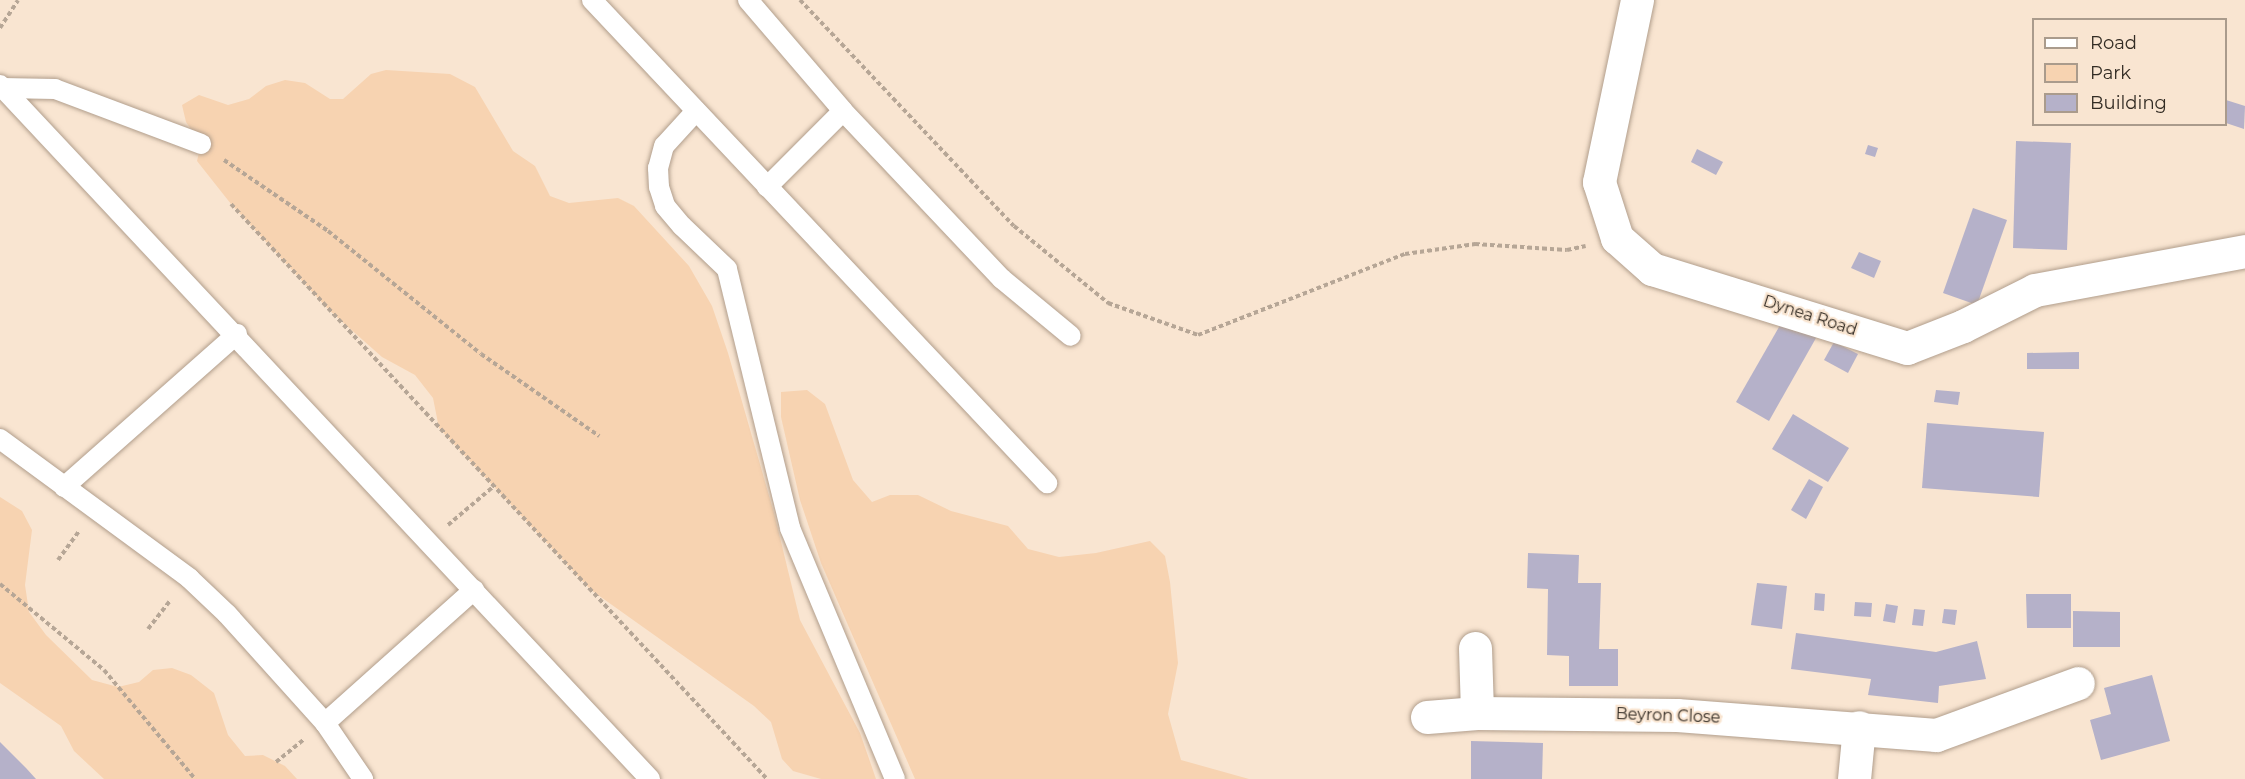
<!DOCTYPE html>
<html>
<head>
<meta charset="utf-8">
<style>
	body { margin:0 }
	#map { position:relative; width:2245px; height:779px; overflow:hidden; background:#f9e5d1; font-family:Montserrat,sans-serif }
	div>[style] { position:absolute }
	.green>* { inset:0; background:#f7d3b1 }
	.building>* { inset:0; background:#b5b1c9 }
	.path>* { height:4px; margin-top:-2px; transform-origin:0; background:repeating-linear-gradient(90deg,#b6a696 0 4.5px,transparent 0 7.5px) }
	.roads { filter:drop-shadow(0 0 2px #b19e8c) drop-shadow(0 0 2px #b19e8c) }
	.service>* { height:20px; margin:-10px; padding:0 10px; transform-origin:10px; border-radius:10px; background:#fff }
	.minor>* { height:33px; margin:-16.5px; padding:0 16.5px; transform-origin:16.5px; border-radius:16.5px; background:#fff }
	span { translate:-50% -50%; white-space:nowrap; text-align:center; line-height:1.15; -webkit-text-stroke:4.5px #f9e5d1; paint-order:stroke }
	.street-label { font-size:16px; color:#332c24 }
	.legend { position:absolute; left:2032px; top:18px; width:195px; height:108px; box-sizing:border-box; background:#f9e5d1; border:2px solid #aa9b8c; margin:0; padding:8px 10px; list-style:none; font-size:18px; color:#332c24 }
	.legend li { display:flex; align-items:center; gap:12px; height:30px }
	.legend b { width:30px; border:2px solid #aa9b8c }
</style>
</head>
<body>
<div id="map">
	<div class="green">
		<i style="clip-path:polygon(386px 70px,450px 74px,475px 87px,513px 151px,535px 166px,550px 196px,569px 203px,618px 198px,634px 206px,689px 266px,712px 306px,728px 353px,774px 513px,800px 620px,860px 733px,876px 779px,821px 779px,793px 771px,782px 759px,771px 722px,754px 706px,591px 590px,439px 428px,433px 398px,415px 375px,382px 357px,329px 310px,231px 204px,197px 161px,201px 144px,186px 122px,182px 105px,199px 95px,228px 105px,249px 99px,266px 86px,285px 80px,305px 83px,330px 99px,343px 99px,371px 74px)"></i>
		<i style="clip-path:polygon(807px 390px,825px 404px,853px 480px,872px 502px,890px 495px,918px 495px,951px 511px,1008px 526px,1028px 549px,1059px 557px,1096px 553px,1150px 541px,1165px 556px,1170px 582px,1178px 663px,1168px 714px,1181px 760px,1249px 779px,915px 779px,821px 563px,800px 500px,781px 417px,781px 392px)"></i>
		<i style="clip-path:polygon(0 497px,22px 511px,32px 530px,25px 585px,29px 612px,46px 635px,92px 680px,118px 687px,139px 682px,153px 670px,172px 668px,191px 675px,214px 693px,228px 735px,245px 756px,263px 755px,285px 766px,297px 779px,104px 779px,74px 751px,61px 726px,0 683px)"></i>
	</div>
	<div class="building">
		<i style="clip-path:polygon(2226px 100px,2245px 106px,2244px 129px,2226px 123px)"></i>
		<i style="clip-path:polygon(2016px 141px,2071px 143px,2067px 250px,2013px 248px)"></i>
		<i style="clip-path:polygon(1868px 145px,1878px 148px,1875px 157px,1865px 154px)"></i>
		<i style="clip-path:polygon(1697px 149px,1723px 162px,1716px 175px,1691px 162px)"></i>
		<i style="clip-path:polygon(1973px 208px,2007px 220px,1977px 305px,1943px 293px)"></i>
		<i style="clip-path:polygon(1859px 252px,1881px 261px,1874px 278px,1851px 268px)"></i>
		<i style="clip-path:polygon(1787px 313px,1820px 331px,1769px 421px,1736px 402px)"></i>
		<i style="clip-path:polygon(1834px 342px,1858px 354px,1848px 373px,1824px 360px)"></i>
		<i style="clip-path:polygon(2079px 352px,2079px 369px,2027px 369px,2027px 353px)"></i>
		<i style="clip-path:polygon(1936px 390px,1960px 392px,1958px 405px,1934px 402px)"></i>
		<i style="clip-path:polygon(1793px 414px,1849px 448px,1828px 482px,1772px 449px)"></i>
		<i style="clip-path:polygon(1927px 423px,2044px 432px,2039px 497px,1922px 488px)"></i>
		<i style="clip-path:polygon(1809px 479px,1823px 487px,1806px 519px,1791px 510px)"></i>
		<i style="clip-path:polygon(1528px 553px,1579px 555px,1578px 583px,1601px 583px,1599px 649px,1618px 649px,1618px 686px,1569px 686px,1569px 656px,1547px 655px,1548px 589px,1527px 588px)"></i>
		<i style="clip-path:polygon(1757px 583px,1787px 586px,1782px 629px,1751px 625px)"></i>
		<i style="clip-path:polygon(1815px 593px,1825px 594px,1824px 611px,1814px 610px)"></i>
		<i style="clip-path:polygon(2026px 594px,2071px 594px,2071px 628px,2027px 628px)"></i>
		<i style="clip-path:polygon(1855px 602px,1872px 603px,1871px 617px,1854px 616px)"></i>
		<i style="clip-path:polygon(1886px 604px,1898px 606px,1895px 623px,1883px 621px)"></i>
		<i style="clip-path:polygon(1914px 609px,1925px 610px,1923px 626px,1912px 625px)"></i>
		<i style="clip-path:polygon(1944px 609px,1957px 610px,1955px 625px,1942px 623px)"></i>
		<i style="clip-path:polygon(2073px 611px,2120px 612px,2120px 647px,2073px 647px)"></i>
		<i style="clip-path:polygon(1796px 633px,1936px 652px,1977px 641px,1986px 679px,1939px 686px,1938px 703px,1868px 695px,1871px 679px,1791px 669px)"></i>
		<i style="clip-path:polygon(2152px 675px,2170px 741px,2101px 760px,2090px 720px,2111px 714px,2104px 688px)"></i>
		<i style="clip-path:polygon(1471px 741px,1543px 743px,1542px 779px,1471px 779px)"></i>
		<i style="clip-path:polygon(0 742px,26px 768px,36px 779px,0 779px)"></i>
	</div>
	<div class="path">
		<i style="left:800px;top:0;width:311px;rotate:46.6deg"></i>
		<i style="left:1014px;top:226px;width:122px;rotate:39.3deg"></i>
		<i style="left:1108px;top:303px;width:96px;rotate:19.6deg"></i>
		<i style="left:1198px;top:335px;width:222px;rotate:-21.4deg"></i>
		<i style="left:1405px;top:254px;width:71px;rotate:-8.1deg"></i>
		<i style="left:1475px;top:244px;width:92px;rotate:3.7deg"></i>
		<i style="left:1567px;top:250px;width:19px;rotate:-12deg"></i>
		<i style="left:0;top:28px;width:33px;rotate:-57deg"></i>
		<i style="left:224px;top:160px;width:126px;rotate:34.3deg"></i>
		<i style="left:328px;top:231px;width:196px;rotate:38.8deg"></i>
		<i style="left:481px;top:354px;width:144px;rotate:34.8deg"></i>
		<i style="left:231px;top:204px;width:786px;rotate:47.01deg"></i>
		<i style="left:448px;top:525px;width:60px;rotate:-40.3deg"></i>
		<i style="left:58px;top:560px;width:37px;rotate:-54deg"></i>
		<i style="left:0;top:584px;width:135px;rotate:39.6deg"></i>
		<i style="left:104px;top:670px;width:142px;rotate:50.1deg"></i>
		<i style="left:148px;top:629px;width:37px;rotate:-52deg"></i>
		<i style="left:276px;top:762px;width:35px;rotate:-39deg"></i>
	</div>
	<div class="roads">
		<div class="service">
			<i style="left:592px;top:0;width:664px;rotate:46.71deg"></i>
			<i style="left:748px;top:0;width:146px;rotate:49.4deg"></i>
			<i style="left:843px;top:111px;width:231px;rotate:46.6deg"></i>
			<i style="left:1002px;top:279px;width:89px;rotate:39.6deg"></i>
			<i style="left:0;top:85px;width:951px;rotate:46.88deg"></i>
			<i style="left:2px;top:88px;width:53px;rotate:1.1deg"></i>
			<i style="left:55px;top:89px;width:156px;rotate:20.6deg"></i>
			<i style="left:696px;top:111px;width:47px;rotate:132.4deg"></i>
			<i style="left:664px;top:146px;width:23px;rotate:105deg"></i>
			<i style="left:658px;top:168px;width:19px;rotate:87deg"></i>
			<i style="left:659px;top:187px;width:20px;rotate:72deg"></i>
			<i style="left:665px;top:206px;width:26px;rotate:50deg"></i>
			<i style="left:682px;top:226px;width:62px;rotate:43.7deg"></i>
			<i style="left:727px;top:269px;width:267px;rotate:76.3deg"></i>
			<i style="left:790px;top:528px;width:272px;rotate:67.3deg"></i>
			<i style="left:767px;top:187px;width:107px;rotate:-45deg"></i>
			<i style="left:0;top:439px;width:235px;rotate:36.3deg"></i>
			<i style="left:189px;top:578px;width:52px;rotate:43.5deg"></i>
			<i style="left:227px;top:614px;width:147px;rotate:48deg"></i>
			<i style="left:325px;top:723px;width:68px;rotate:55.8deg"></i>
			<i style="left:64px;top:487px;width:231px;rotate:-41.5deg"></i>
			<i style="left:325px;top:723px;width:200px;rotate:-41.8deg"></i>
		</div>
		<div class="minor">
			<i style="left:1637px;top:0;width:186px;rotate:101.8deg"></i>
			<i style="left:1599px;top:182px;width:59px;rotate:72.2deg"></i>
			<i style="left:1617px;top:238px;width:47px;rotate:41.5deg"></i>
			<i style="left:1652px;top:269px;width:267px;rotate:17.2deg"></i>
			<i style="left:1907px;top:348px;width:60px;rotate:-21.4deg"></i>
			<i style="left:1963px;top:326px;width:80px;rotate:-26.6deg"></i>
			<i style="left:2035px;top:290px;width:214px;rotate:-10.5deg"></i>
			<i style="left:1475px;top:648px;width:65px;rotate:88.2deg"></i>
			<i style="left:1427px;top:717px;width:50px;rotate:-4.6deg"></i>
			<i style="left:1477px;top:713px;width:200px;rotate:0.6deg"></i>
			<i style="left:1677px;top:715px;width:260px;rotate:4.4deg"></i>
			<i style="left:1936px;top:735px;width:151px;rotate:-20.1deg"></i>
			<i style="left:1854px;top:779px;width:52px;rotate:-84.5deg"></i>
		</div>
	</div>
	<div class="street-label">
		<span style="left:1810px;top:316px;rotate:18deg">Dynea Road</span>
		<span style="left:1668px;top:716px;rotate:2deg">Beyron Close</span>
	</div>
	<ul class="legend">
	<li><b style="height:8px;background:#fff"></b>Road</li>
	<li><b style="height:16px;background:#f7d3b1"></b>Park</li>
	<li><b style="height:16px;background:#b5b1c9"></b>Building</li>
	</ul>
</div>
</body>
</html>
